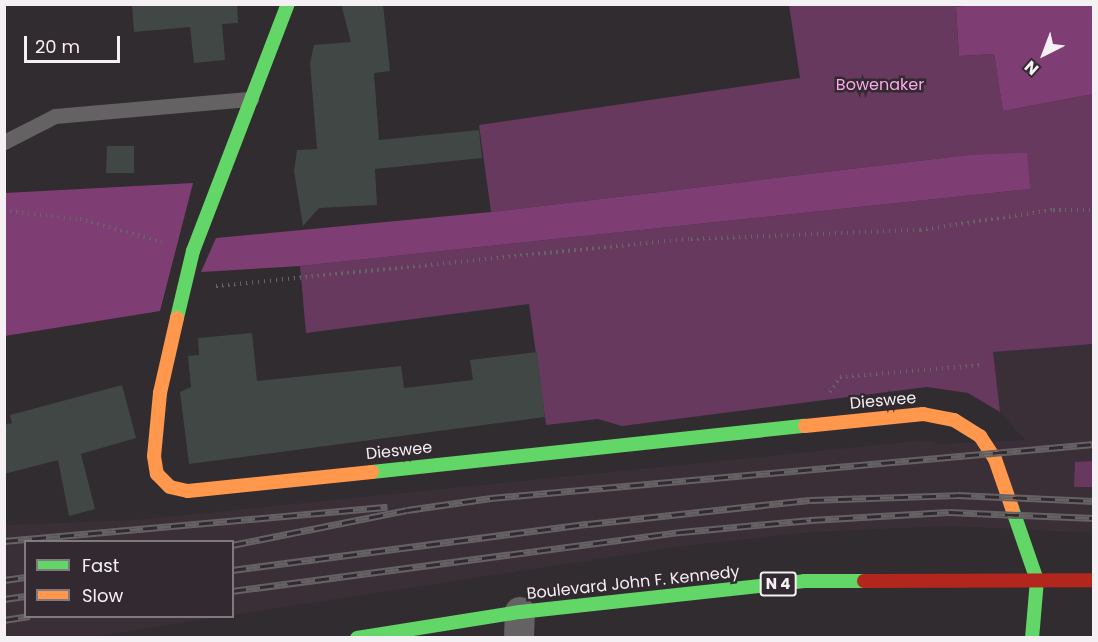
<!DOCTYPE html>
<html>
<head>
<meta charset="utf-8">
<style>
	body { margin:0 }
	#map { position:relative; width:1098px; height:642px; overflow:hidden; background:#302c2f; font-family:Poppins,sans-serif }
	div>[style] { position:absolute }
	.built>* { inset:0; background:#3a2e37 }
	.green>* { inset:0; background:#67395f }
	.forest>* { inset:0; background:#7f3e73 }
	.building>* { inset:0; background:#414745 }
	.path>* { height:4px; margin-top:-2px; transform-origin:0; background:repeating-linear-gradient(90deg,#666465 0 1.5px,transparent 0 6px) }
	.lane>* { height:15px; margin:-7.5px; padding:0 7.5px; transform-origin:7.5px; border-radius:7.5px; background:#656264 }
	.street>* { height:30px; margin:-15px; padding:0 15px; transform-origin:15px; border-radius:15px; background:#656264 }
	.fast>* { height:14px; margin:-7px; padding:0 7px; transform-origin:7px; border-radius:7px; background:#63d668 }
	.slow>* { height:14px; margin:-7px; padding:0 7px; transform-origin:7px; border-radius:7px; background:#ff974d }
	.jam>* { height:14px; margin:-7px; padding:0 7px; transform-origin:7px; border-radius:7px; background:#b3261e }
	.rail>* { height:7px; margin-top:-3.5px; transform-origin:0; background:repeating-linear-gradient(90deg,#322a30 0 14px,#656264 0 28px); box-sizing:border-box; border-block:2px solid #656264 }
	span { translate:-50% -50%; white-space:nowrap; text-align:center; line-height:1.15; -webkit-text-stroke:5px #322a30; paint-order:stroke }
	.shield-label span { padding:2px 4px; background:#322a30; border:2px solid; border-radius:4px; -webkit-text-stroke-width:0 }
	.shield-label { font-size:15px; color:#f5f0f4; font-weight:700 }
	.park-label { font-size:16px; color:#faa8e9 }
	.street-label { font-size:16px; color:#f5f0f4 }
	.frame { position:absolute; inset:0; border:6px solid #f5f0f4; pointer-events:none }
	.legend { position:absolute; left:24px; top:540px; width:210px; height:78px; box-sizing:border-box; background:#322a30; border:2px solid #80797e; margin:0; padding:8px 10px; list-style:none; font-size:18px; color:#f5f0f4 }
	.legend li { display:flex; align-items:center; gap:12px; height:30px }
	.legend b { width:30px; border:2px solid #80797e }
	.north { position:absolute; left:1014px; top:24px; width:60px; height:60px; -webkit-text-stroke:4px #322a30; paint-order:stroke; rotate:222deg; font-size:16px; font-weight:700; line-height:24px; text-align:center; color:#f5f0f4 }
	.north::after { content:''; display:block; margin:auto; width:21px; height:27px; background:#f5f0f4; clip-path:polygon(50% 0,100% 100%,50% 72%,0 100%) }
	.scale { position:absolute; left:24px; top:36px; width:96px; height:27px; box-sizing:border-box; border:3px solid #f5f0f4; border-top:0; padding-left:8px; font-size:18px; line-height:21px; white-space:nowrap; color:#f5f0f4; -webkit-text-stroke:4px #322a30; paint-order:stroke }
</style>
</head>
<body>
<div id="map">
	<div class="built">
		<i style="clip-path:polygon(1093px 344px,1093px 461px,1075px 463px,1074px 486px,1093px 487px,1093px 533px,950px 526px,814px 532px,684px 546px,233px 615px,232px 542px,26px 542px,26px 616px,220px 617px,91px 637px,5px 638px,4px 525px,135px 520px,926px 440px,940px 444px,1025px 440px,1000px 412px,992px 352px)"></i>
	</div>
	<div class="green">
		<i style="clip-path:polygon(789px 5px,978px 5px,956px 7px,959px 56px,994px 54px,1003px 111px,1093px 94px,1093px 344px,993px 352px,1000px 412px,968px 393px,927px 387px,622px 426px,598px 419px,546px 425px,529px 304px,306px 333px,300px 266px,1029px 189px,968px 155px,491px 212px,479px 125px,800px 78px)"></i>
		<i style="clip-path:polygon(1093px 461px,1093px 487px,1074px 487px,1075px 462px)"></i>
	</div>
	<div class="forest">
		<i style="clip-path:polygon(978px 4px,1093px 5px,1093px 94px,1003px 111px,994px 54px,959px 56px,956px 7px)"></i>
		<i style="clip-path:polygon(1027px 153px,1030px 189px,300px 266px,201px 272px,216px 238px,491px 212px,968px 155px)"></i>
		<i style="clip-path:polygon(193px 183px,160px 311px,5px 336px,5px 193px)"></i>
	</div>
	<div class="building">
		<i style="clip-path:polygon(132px 4px,237px 4px,238px 23px,222px 24px,225px 60px,194px 63px,190px 27px,134px 32px)"></i>
		<i style="clip-path:polygon(341px 4px,383px 4px,390px 71px,374px 73px,379px 140px,479px 130px,482px 158px,375px 169px,377px 205px,319px 208px,303px 226px,294px 171px,297px 150px,317px 149px,310px 63px,314px 45px,351px 42px)"></i>
		<i style="clip-path:polygon(107px 146px,134px 146px,134px 173px,106px 173px)"></i>
		<i style="clip-path:polygon(252px 333px,257px 381px,401px 366px,404px 388px,473px 380px,470px 360px,537px 352px,545px 417px,189px 464px,180px 392px,191px 387px,188px 356px,199px 355px,198px 338px)"></i>
		<i style="clip-path:polygon(122px 385px,136px 438px,81px 454px,95px 509px,69px 516px,58px 460px,4px 474px,4px 425px,12px 423px,10px 415px)"></i>
	</div>
	<div class="path">
		<i style="left:4px;top:211px;width:76px;rotate:6deg"></i>
		<i style="left:80px;top:219px;width:85px;rotate:15.7deg"></i>
		<i style="left:216px;top:286px;width:477px;rotate:-5.7deg"></i>
		<i style="left:691px;top:239px;width:229px;rotate:-2.3deg"></i>
		<i style="left:920px;top:230px;width:134px;rotate:-8.6deg"></i>
		<i style="left:1053px;top:210px;width:41px"></i>
		<i style="left:830px;top:392px;width:18px;rotate:-56deg"></i>
		<i style="left:840px;top:377px;width:143px;rotate:-4.8deg"></i>
	</div>
	<div class="lane">
		<i style="left:4px;top:142px;width:57px;rotate:-27deg"></i>
		<i style="left:55px;top:116px;width:197px;rotate:-5deg"></i>
	</div>
	<div class="street">
		<i style="left:519px;top:638px;width:26px;rotate:-88deg"></i>
	</div>
	<div class="fast">
		<i style="left:177px;top:318px;width:69px;rotate:-76.6deg"></i>
		<i style="left:193px;top:251px;width:265px;rotate:-69deg"></i>
		<i style="left:372px;top:472px;width:435px;rotate:-6.1deg"></i>
		<i style="left:1012px;top:508px;width:76px;rotate:70.9deg"></i>
		<i style="left:1037px;top:580px;width:58px;rotate:94.9deg"></i>
		<i style="left:357px;top:638px;width:165px;rotate:-9.1deg"></i>
		<i style="left:520px;top:612px;width:286px;rotate:-6.2deg"></i>
		<i style="left:804px;top:581px;width:60px"></i>
	</div>
	<div class="slow">
		<i style="left:177px;top:318px;width:77px;rotate:102.8deg"></i>
		<i style="left:160px;top:393px;width:63px;rotate:95.4deg"></i>
		<i style="left:154px;top:456px;width:18px;rotate:81deg"></i>
		<i style="left:157px;top:474px;width:18px;rotate:45deg"></i>
		<i style="left:170px;top:487px;width:18px;rotate:13deg"></i>
		<i style="left:188px;top:491px;width:185px;rotate:-5.9deg"></i>
		<i style="left:805px;top:426px;width:119px;rotate:-5.8deg"></i>
		<i style="left:923px;top:414px;width:32px;rotate:11deg"></i>
		<i style="left:954px;top:420px;width:31px;rotate:32deg"></i>
		<i style="left:980px;top:436px;width:27px;rotate:57deg"></i>
		<i style="left:995px;top:459px;width:52px;rotate:70.9deg"></i>
	</div>
	<div class="jam">
		<i style="left:864px;top:581px;width:230px;rotate:-0.2deg"></i>
	</div>
	<div class="rail">
		<i style="left:4px;top:541px;width:385px;rotate:-5.1deg"></i>
		<i style="left:232px;top:545px;width:178px;rotate:-11.3deg"></i>
		<i style="left:407px;top:510px;width:85px;rotate:-8.1deg"></i>
		<i style="left:491px;top:498px;width:605px;rotate:-5.12deg"></i>
		<i style="left:232px;top:570px;width:359px;rotate:-7.4deg"></i>
		<i style="left:588px;top:524px;width:223px;rotate:-6.2deg"></i>
		<i style="left:810px;top:500px;width:147px;rotate:-1.9deg"></i>
		<i style="left:957px;top:495px;width:137px;rotate:2.5deg"></i>
		<i style="left:4px;top:580px;width:22px;rotate:-8deg"></i>
		<i style="left:232px;top:591px;width:453px;rotate:-7.5deg"></i>
		<i style="left:681px;top:532px;width:131px;rotate:-5.3deg"></i>
		<i style="left:811px;top:520px;width:138px;rotate:-3.3deg"></i>
		<i style="left:949px;top:512px;width:145px;rotate:2.4deg"></i>
		<i style="left:4px;top:599px;width:22px;rotate:-8deg"></i>
		<i style="left:4px;top:620px;width:26px;rotate:-9deg"></i>
	</div>
	<div class="shield-label">
		<span style="left:778px;top:584px">N 4</span>
	</div>
	<div class="park-label">
		<span style="left:880px;top:85px">Bowenaker</span>
	</div>
	<div class="street-label">
		<span style="left:883px;top:401px;rotate:-5deg">Dieswee</span>
		<span style="left:399px;top:451px;rotate:-6deg">Dieswee</span>
		<span style="left:633px;top:583px;rotate:-6deg">Boulevard John F. Kennedy</span>
	</div>
	<div class="frame"></div>
	<ul class="legend">
	<li><b style="height:8px;background:#63d668"></b>Fast</li>
	<li><b style="height:8px;background:#ff974d"></b>Slow</li>
	</ul>
	<div class="north">N</div>
	<div class="scale">20 m</div>
</div>
</body>
</html>
